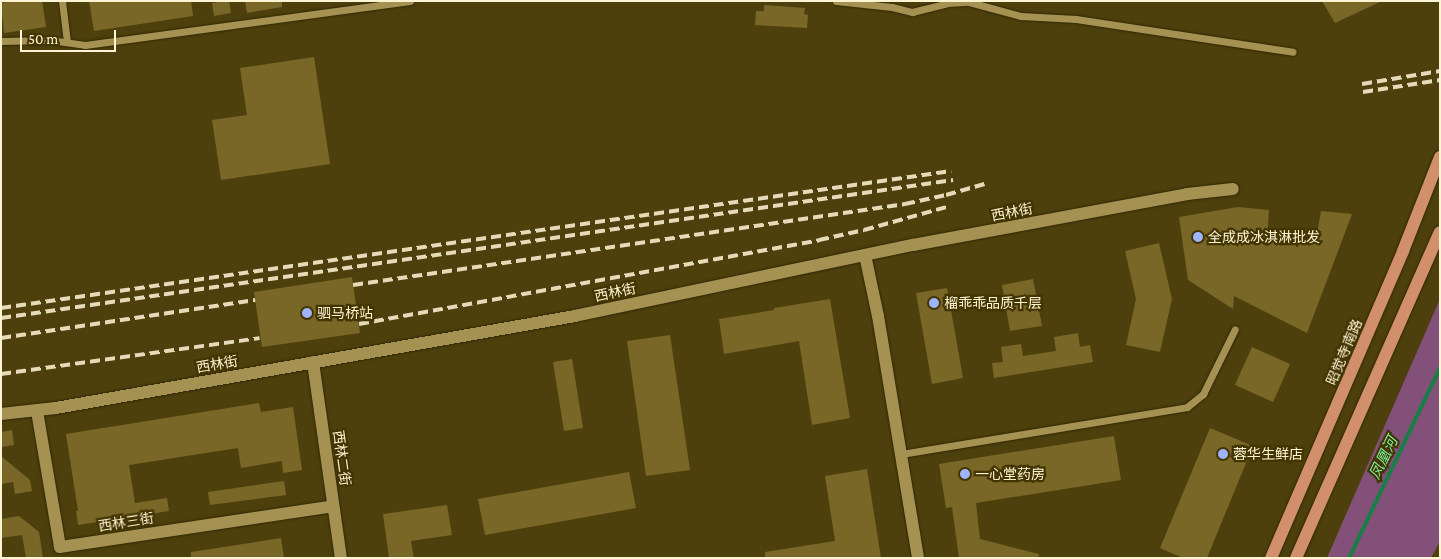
<!DOCTYPE html>
<html>
<head>
<meta charset="utf-8">
<style>
	body { margin:0 }
	#map { position:relative; width:1441px; height:559px; overflow:hidden; background:#4d400d; font-family:"Crimson Pro","Noto Sans SC",serif }
	div>[style] { position:absolute }
	.green>* { inset:0; background:#83507a }
	.stream>* { height:4px; margin:-2px; padding:0 2px; transform-origin:2px; border-radius:2px; background:#177f46 }
	.building>* { inset:0; background:#796727 }
	.roads { filter:drop-shadow(0 0 1px #302704) drop-shadow(0 0 1px #302704) }
	.lane>* { height:7px; margin:-3.5px; padding:0 3.5px; transform-origin:3.5px; border-radius:3.5px; background:#a59253 }
	.street>* { height:12px; margin:-6px; padding:0 6px; transform-origin:6px; border-radius:6px; background:#a59253 }
	.primary>* { height:12px; margin:-6px; padding:0 6px; transform-origin:6px; border-radius:6px; background:#d1906b }
	.rail>* { height:4px; margin-top:-2px; transform-origin:0; background:repeating-linear-gradient(90deg,#e5dbb9 0 10px,transparent 0 15px) }
	.dots>* { width:14px; height:14px; translate:-50% -50%; box-sizing:border-box; border:2px solid #433500; border-radius:50% }
	span { translate:-50% -50%; white-space:nowrap; text-align:center; line-height:1.15; -webkit-text-stroke:4.5px #433500; paint-order:stroke }
	.street-label { font-size:14px; color:#fdf4d4 }
	.poi-label { font-size:14px; color:#fdf4d4 }
	.left { translate:0 -50%; text-align:left }
	.water-label { font-size:15px; color:#7bf4a5; font-style:italic }
	.frame { position:absolute; inset:0; border:2px solid #fdf4d4; pointer-events:none }
	.scale { position:absolute; left:20px; top:30px; width:96px; height:22px; box-sizing:border-box; border:2px solid #fdf4d4; border-top:0; padding-left:6px; font-size:15px; line-height:18px; white-space:nowrap; color:#fdf4d4; -webkit-text-stroke:4px #433500; paint-order:stroke }
</style>
</head>
<body>
<div id="map">
	<div class="green">
		<i style="clip-path:polygon(1440px 299px,1440px 541px,1431px 558px,1327px 558px)"></i>
	</div>
	<div class="stream">
		<i style="left:1349px;top:558px;width:211px;rotate:-64.4deg"></i>
	</div>
	<div class="building">
		<i style="clip-path:polygon(13px 1px,42px 1px,46px 27px,4px 33px,1px 3px)"></i>
		<i style="clip-path:polygon(89px 1px,191px 1px,193px 16px,94px 31px)"></i>
		<i style="clip-path:polygon(222px 1px,229px 1px,231px 13px,214px 16px,212px 3px)"></i>
		<i style="clip-path:polygon(245px 1px,282px 1px,282px 7px,247px 13px)"></i>
		<i style="clip-path:polygon(1322px 1px,1382px 1px,1335px 23px)"></i>
		<i style="clip-path:polygon(764px 5px,805px 8px,804px 14px,808px 15px,807px 28px,755px 25px,756px 11px,764px 11px)"></i>
		<i style="clip-path:polygon(314px 57px,330px 164px,221px 180px,212px 120px,247px 115px,240px 68px)"></i>
		<i style="clip-path:polygon(1238px 207px,1269px 210px,1267px 240px,1316px 240px,1321px 211px,1352px 214px,1307px 333px,1234px 296px,1233px 309px,1188px 280px,1179px 217px)"></i>
		<i style="clip-path:polygon(1159px 243px,1172px 299px,1160px 352px,1126px 345px,1136px 299px,1125px 251px)"></i>
		<i style="clip-path:polygon(352px 277px,360px 333px,262px 347px,254px 292px)"></i>
		<i style="clip-path:polygon(1033px 279px,1042px 326px,1010px 331px,1002px 285px)"></i>
		<i style="clip-path:polygon(947px 288px,963px 378px,932px 384px,916px 293px)"></i>
		<i style="clip-path:polygon(830px 299px,850px 418px,812px 425px,799px 341px,724px 354px,719px 319px,774px 310px,774px 308px)"></i>
		<i style="clip-path:polygon(1078px 333px,1080px 347px,1090px 345px,1093px 362px,994px 378px,992px 363px,1003px 362px,1001px 347px,1021px 344px,1023px 356px,1056px 351px,1054px 337px)"></i>
		<i style="clip-path:polygon(670px 335px,690px 470px,646px 476px,627px 341px)"></i>
		<i style="clip-path:polygon(1252px 347px,1290px 364px,1273px 402px,1235px 385px)"></i>
		<i style="clip-path:polygon(572px 359px,583px 428px,564px 431px,553px 362px)"></i>
		<i style="clip-path:polygon(259px 403px,261px 412px,293px 407px,302px 470px,283px 473px,282px 461px,241px 468px,238px 448px,129px 465px,135px 503px,167px 498px,169px 511px,78px 525px,76px 511px,78px 511px,66px 434px)"></i>
		<i style="clip-path:polygon(1210px 428px,1253px 446px,1207px 558px,1183px 558px,1160px 548px)"></i>
		<i style="clip-path:polygon(12px 430px,14px 445px,1px 447px,1px 432px)"></i>
		<i style="clip-path:polygon(1114px 436px,1121px 480px,976px 503px,980px 539px,1039px 554px,1038px 558px,959px 558px,952px 507px,946px 508px,939px 464px)"></i>
		<i style="clip-path:polygon(1px 456px,30px 480px,32px 491px,15px 494px,13px 482px,1px 484px)"></i>
		<i style="clip-path:polygon(867px 469px,881px 558px,765px 558px,765px 552px,835px 541px,825px 476px)"></i>
		<i style="clip-path:polygon(629px 472px,636px 508px,485px 535px,478px 499px)"></i>
		<i style="clip-path:polygon(284px 481px,286px 495px,210px 505px,208px 492px)"></i>
		<i style="clip-path:polygon(447px 505px,452px 535px,411px 541px,414px 558px,389px 558px,383px 514px)"></i>
		<i style="clip-path:polygon(19px 516px,39px 532px,43px 558px,26px 558px,22px 535px,1px 538px,1px 519px)"></i>
		<i style="clip-path:polygon(281px 538px,284px 558px,191px 558px,191px 552px)"></i>
	</div>
	<div class="roads">
		<div class="lane">
			<i style="left:62px;top:1px;width:41px;rotate:83deg"></i>
			<i style="left:836px;top:1px;width:56px;rotate:6.1deg"></i>
			<i style="left:892px;top:7px;width:21px;rotate:14deg"></i>
			<i style="left:912px;top:12px;width:36px;rotate:-14deg"></i>
			<i style="left:947px;top:3px;width:22px;rotate:-3deg"></i>
			<i style="left:969px;top:2px;width:54px;rotate:15.1deg"></i>
			<i style="left:1021px;top:16px;width:55px;rotate:3.1deg"></i>
			<i style="left:1076px;top:19px;width:219px;rotate:8.6deg"></i>
			<i style="left:1px;top:41px;width:49px;rotate:-1.2deg"></i>
			<i style="left:50px;top:40px;width:35px;rotate:8deg"></i>
			<i style="left:85px;top:45px;width:328px;rotate:-7.7deg"></i>
			<i style="left:901px;top:454px;width:290px;rotate:-9.3deg"></i>
			<i style="left:1187px;top:407px;width:21px;rotate:-39deg"></i>
			<i style="left:1203px;top:394px;width:72px;rotate:-63.8deg"></i>
		</div>
		<div class="street">
			<i style="left:865px;top:255px;width:62px;rotate:78deg"></i>
			<i style="left:878px;top:316px;width:245px;rotate:80.6deg"></i>
			<i style="left:313px;top:362px;width:198px;rotate:81.9deg"></i>
			<i style="left:37px;top:411px;width:138px;rotate:80.4deg"></i>
			<i style="left:60px;top:547px;width:276px;rotate:-8.5deg"></i>
			<i style="left:1px;top:414px;width:55px;rotate:-6.2deg"></i>
			<i style="left:56px;top:408px;width:527px;rotate:-10.05deg"></i>
			<i style="left:575px;top:316px;width:345px;rotate:-11.9deg"></i>
			<i style="left:913px;top:245px;width:279px;rotate:-10.5deg"></i>
			<i style="left:1187px;top:194px;width:46px;rotate:-6.2deg"></i>
		</div>
		<div class="primary">
			<i style="left:1271px;top:558px;width:334px;rotate:-66.7deg"></i>
			<i style="left:1403px;top:251px;width:101px;rotate:-68.5deg"></i>
			<i style="left:1296px;top:558px;width:356px;rotate:-66.2deg"></i>
		</div>
	</div>
	<div class="rail">
		<i style="left:1362px;top:84px;width:79px;rotate:-9.5deg"></i>
		<i style="left:1363px;top:92px;width:78px;rotate:-8.9deg"></i>
		<i style="left:353px;top:285px;width:558px;rotate:-8.35deg"></i>
		<i style="left:905px;top:204px;width:42px;rotate:-12.4deg"></i>
		<i style="left:946px;top:195px;width:40px;rotate:-16deg"></i>
		<i style="left:1px;top:308px;width:960px;rotate:-8.21deg"></i>
		<i style="left:1px;top:318px;width:962px;rotate:-8.25deg"></i>
		<i style="left:359px;top:324px;width:468px;rotate:-10.3deg"></i>
		<i style="left:819px;top:240px;width:46px;rotate:-12.5deg"></i>
		<i style="left:864px;top:230px;width:89px;rotate:-15.6deg"></i>
		<i style="left:1px;top:338px;width:257px;rotate:-8.5deg"></i>
		<i style="left:1px;top:374px;width:261px;rotate:-7.9deg"></i>
	</div>
	<div class="dots">
		<i style="left:1198px;top:237px;background:#a0b3fd"></i>
		<i style="left:934px;top:303px;background:#a0b3fd"></i>
		<i style="left:307px;top:313px;background:#a0b3fd"></i>
		<i style="left:1223px;top:454px;background:#a0b3fd"></i>
		<i style="left:965px;top:474px;background:#a0b3fd"></i>
	</div>
	<div class="street-label">
		<span style="left:1012px;top:212px;rotate:-11deg">西林街</span>
		<span style="left:615px;top:292px;rotate:-12deg">西林街</span>
		<span style="left:1344px;top:352px;rotate:-67deg">昭觉寺南路</span>
		<span style="left:217px;top:364px;rotate:-10deg">西林街</span>
		<span style="left:342px;top:458px;rotate:82deg">西林二街</span>
		<span style="left:126px;top:522px;rotate:-9deg">西林三街</span>
	</div>
	<div class="poi-label">
		<span class="left" style="left:1208px;top:237px">全成成冰淇淋批发</span>
		<span class="left" style="left:944px;top:303px">榴乖乖品质千层</span>
		<span class="left" style="left:317px;top:313px">驷马桥站</span>
		<span class="left" style="left:1233px;top:454px">蓉华生鲜店</span>
		<span class="left" style="left:975px;top:474px">一心堂药房</span>
	</div>
	<div class="water-label">
		<span style="left:1384px;top:458px;rotate:-64deg">凤凰河</span>
	</div>
	<div class="frame"></div>
	<div class="scale">50 m</div>
</div>
</body>
</html>
